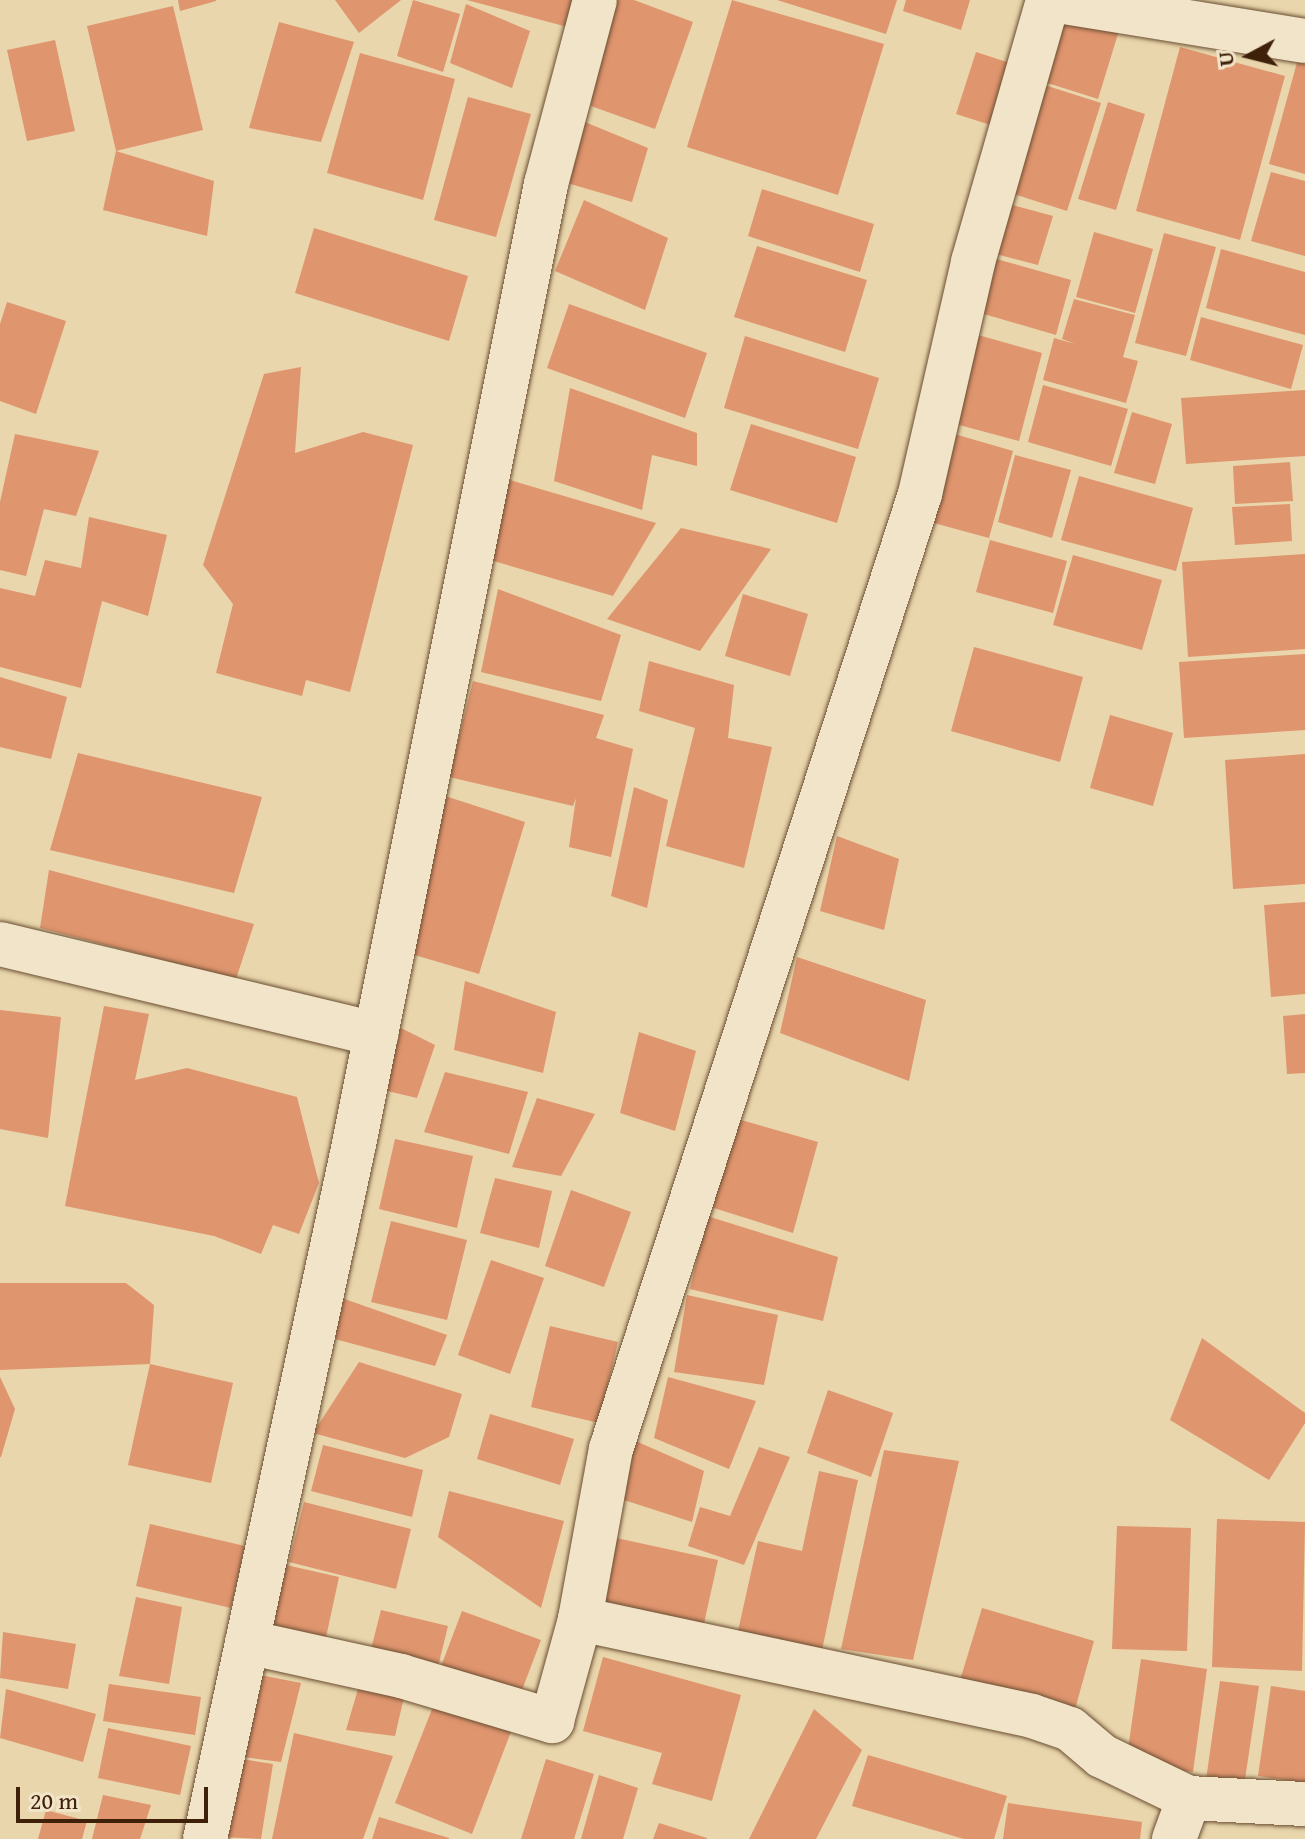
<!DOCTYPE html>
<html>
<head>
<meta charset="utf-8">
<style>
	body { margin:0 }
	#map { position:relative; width:1305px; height:1839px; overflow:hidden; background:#e9d6ac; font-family:"Gentium Book Plus",serif }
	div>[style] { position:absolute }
	.building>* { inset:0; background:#df956e }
	.roads { filter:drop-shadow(0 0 2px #6a4e32) drop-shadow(0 0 2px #6a4e32) }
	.street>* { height:44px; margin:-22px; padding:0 22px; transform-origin:22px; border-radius:22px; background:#f1e4c9 }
	.secondary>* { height:44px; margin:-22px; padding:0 22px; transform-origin:22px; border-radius:22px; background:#f1e4c9 }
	span { translate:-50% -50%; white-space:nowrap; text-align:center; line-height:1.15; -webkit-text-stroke:7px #f1e4c9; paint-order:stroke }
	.north { position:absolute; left:1209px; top:16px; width:80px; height:80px; -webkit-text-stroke:6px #f1e4c9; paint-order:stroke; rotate:263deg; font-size:22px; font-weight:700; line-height:32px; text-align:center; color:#3f210a }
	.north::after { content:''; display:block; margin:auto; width:28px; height:36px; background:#3f210a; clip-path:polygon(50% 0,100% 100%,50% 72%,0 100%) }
	.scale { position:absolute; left:16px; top:1787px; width:192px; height:36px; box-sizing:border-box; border:4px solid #3f210a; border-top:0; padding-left:10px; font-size:24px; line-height:28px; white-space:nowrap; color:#3f210a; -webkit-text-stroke:6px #f1e4c9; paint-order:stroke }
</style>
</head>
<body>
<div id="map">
	<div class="building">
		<i style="clip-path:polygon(178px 0,216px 0,216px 1px,180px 11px)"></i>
		<i style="clip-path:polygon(335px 0,401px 0,359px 33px)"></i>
		<i style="clip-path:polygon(413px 0,460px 14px,443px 72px,397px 56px)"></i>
		<i style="clip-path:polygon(467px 0,579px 0,571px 28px)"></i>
		<i style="clip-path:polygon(602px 0,634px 0,693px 22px,655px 129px,591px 106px)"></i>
		<i style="clip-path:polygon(732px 0,884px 44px,838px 195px,687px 147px)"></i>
		<i style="clip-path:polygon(777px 0,897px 0,886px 34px)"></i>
		<i style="clip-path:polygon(906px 0,970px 0,961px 30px,903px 11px)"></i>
		<i style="clip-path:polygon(466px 4px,530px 31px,512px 88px,450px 63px)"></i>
		<i style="clip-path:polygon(1062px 5px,1121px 24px,1098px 99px,1038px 80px)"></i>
		<i style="clip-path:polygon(173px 6px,203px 130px,116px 151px,214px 181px,207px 236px,103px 210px,116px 151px,87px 26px)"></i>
		<i style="clip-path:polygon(279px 22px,354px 42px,321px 142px,249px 128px)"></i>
		<i style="clip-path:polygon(55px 40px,75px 131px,27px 141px,7px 50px)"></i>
		<i style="clip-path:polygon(1180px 47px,1285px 76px,1240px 240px,1136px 211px)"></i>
		<i style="clip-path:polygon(976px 52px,1016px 65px,997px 127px,956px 114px)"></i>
		<i style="clip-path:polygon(360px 53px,455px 79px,423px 200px,327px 173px)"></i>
		<i style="clip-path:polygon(1298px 59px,1305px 61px,1305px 174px,1269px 164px)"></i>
		<i style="clip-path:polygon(1032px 81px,1101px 103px,1067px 211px,998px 189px)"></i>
		<i style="clip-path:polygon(468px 97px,531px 114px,496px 237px,434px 220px)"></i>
		<i style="clip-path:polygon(1108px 102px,1145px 114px,1116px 210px,1078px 199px)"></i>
		<i style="clip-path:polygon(580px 120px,648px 148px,632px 202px,557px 180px)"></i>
		<i style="clip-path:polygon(1271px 172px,1305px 181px,1305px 256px,1251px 241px)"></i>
		<i style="clip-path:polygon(762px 189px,874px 224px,860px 272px,748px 236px)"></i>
		<i style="clip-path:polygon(584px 200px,668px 238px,645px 310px,555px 271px)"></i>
		<i style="clip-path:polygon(1001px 202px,1053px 216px,1038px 265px,988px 252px)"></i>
		<i style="clip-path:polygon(314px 228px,468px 276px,449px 341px,295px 293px)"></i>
		<i style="clip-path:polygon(1094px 232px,1153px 249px,1135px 313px,1076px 297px)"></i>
		<i style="clip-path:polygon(1164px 233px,1216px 247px,1186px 356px,1135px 343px)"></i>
		<i style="clip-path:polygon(757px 246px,867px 280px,845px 352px,734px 317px)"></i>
		<i style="clip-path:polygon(1221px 249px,1305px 272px,1305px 335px,1206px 308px)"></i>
		<i style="clip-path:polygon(982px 255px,1071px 280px,1056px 335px,967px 309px)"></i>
		<i style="clip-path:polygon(1074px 299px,1135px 315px,1123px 357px,1138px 361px,1126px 403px,1043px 380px,1054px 338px,1075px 344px,1062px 339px)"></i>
		<i style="clip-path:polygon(7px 302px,66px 321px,36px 414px,0 401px,0 324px)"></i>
		<i style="clip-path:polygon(569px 304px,707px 353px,685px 418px,547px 368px)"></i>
		<i style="clip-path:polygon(1201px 317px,1303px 345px,1291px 389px,1190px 360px)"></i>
		<i style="clip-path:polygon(971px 333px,1042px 353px,1019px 441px,948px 422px)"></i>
		<i style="clip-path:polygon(745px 336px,879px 378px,858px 449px,724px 408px)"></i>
		<i style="clip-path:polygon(301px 367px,295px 453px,363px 432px,413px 445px,350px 692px,306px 680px,302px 696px,216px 673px,233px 604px,203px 565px,264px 374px)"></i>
		<i style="clip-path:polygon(1043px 385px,1128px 409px,1111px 466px,1028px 442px)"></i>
		<i style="clip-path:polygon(570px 388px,697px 433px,697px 466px,652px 455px,642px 510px,554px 481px)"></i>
		<i style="clip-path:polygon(1305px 390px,1305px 456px,1186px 464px,1181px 398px)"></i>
		<i style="clip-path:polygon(1132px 412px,1172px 424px,1155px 484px,1114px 473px)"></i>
		<i style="clip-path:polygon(751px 424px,856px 457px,837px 523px,730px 490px)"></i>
		<i style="clip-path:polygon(944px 431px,1013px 451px,989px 538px,919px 519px)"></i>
		<i style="clip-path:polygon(15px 434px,99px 451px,76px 516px,44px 509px,26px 576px,0 570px,0 502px)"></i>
		<i style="clip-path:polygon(1015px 455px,1071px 470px,1052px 538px,998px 522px)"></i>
		<i style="clip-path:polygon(1290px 462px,1293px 501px,1235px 504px,1233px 466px)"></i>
		<i style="clip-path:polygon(1079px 476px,1193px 508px,1176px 571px,1061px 540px)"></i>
		<i style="clip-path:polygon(506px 479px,656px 523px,613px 596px,490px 560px)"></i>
		<i style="clip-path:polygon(1290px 504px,1292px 541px,1235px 545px,1232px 507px)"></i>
		<i style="clip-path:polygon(89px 517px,167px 535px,148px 616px,102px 601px,81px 688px,0 667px,0 588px,35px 596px,45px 560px,81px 568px)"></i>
		<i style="clip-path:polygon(681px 528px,771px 549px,700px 651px,607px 619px)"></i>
		<i style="clip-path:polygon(990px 540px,1067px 561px,1053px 613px,976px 592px)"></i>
		<i style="clip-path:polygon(1305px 554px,1305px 649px,1188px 657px,1182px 562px)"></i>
		<i style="clip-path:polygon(1073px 555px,1162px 580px,1142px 650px,1053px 625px)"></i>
		<i style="clip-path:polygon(498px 589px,621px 635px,601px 701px,481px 672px)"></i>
		<i style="clip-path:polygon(743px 594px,808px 614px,790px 676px,725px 656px)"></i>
		<i style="clip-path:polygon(974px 647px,1083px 677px,1060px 762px,951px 731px)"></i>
		<i style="clip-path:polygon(1305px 654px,1305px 730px,1184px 738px,1179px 662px)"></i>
		<i style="clip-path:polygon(649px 661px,734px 685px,728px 738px,772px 747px,744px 868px,666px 846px,695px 728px,639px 711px)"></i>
		<i style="clip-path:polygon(0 677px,67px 697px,51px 759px,0 747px)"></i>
		<i style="clip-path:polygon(473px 681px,604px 715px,596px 738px,633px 749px,611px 857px,569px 847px,576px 798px,573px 806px,449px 777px)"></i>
		<i style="clip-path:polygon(1110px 715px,1173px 733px,1153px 806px,1090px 788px)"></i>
		<i style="clip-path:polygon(78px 753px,262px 797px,234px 893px,50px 850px)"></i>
		<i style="clip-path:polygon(1305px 754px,1305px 884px,1233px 889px,1225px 760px)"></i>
		<i style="clip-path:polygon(634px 787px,668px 800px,647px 908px,611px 896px)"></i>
		<i style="clip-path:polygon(439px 794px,525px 822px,479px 974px,408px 953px)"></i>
		<i style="clip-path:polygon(837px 836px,899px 859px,884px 930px,820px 911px)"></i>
		<i style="clip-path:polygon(49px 870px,254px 924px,236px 979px,40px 928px)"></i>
		<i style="clip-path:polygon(1305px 902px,1305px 994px,1271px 997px,1264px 905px)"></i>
		<i style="clip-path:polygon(797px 957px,926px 1000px,909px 1081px,780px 1033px)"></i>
		<i style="clip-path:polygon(465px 981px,556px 1012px,543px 1073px,454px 1050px)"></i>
		<i style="clip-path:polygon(104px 1006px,149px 1014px,135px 1080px,187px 1068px,297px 1097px,319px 1183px,299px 1234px,273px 1225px,261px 1254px,214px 1236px,65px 1206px)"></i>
		<i style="clip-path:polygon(0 1010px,61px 1017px,48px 1138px,0 1129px)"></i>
		<i style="clip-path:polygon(1305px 1014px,1305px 1073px,1287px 1074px,1283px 1016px)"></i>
		<i style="clip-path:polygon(393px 1024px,435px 1045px,417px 1098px,383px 1090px)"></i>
		<i style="clip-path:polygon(639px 1032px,696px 1051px,675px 1131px,620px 1113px)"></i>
		<i style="clip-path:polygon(445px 1072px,528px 1092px,509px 1154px,424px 1132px)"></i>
		<i style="clip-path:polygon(537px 1098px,595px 1114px,561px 1176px,512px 1167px)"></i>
		<i style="clip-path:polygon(727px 1116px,818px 1142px,793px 1233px,701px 1204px)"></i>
		<i style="clip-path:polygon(395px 1139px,473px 1156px,457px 1228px,379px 1209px)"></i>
		<i style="clip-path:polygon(495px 1178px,552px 1191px,539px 1248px,480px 1233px)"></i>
		<i style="clip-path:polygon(571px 1190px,631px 1212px,604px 1287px,545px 1266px)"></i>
		<i style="clip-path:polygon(707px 1216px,838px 1257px,823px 1321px,690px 1289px)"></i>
		<i style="clip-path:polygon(391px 1221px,467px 1240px,447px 1320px,371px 1302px)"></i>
		<i style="clip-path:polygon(491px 1260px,544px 1278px,510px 1374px,458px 1355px)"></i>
		<i style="clip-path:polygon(0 1283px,126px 1283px,154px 1305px,150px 1364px,233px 1383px,211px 1483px,128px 1465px,150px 1364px,0 1370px)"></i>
		<i style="clip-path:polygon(687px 1295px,778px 1315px,764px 1385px,674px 1372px)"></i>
		<i style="clip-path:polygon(339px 1297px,447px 1335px,435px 1366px,335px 1339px)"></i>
		<i style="clip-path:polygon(550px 1326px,618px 1342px,599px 1423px,531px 1407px)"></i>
		<i style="clip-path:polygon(1202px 1338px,1305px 1413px,1305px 1423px,1269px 1480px,1170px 1420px)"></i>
		<i style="clip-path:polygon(359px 1362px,462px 1394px,449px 1437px,405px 1458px,313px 1433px)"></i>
		<i style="clip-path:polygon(0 1377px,15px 1409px,1px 1457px,0 1457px)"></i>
		<i style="clip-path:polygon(668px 1377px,756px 1401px,729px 1469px,654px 1438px)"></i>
		<i style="clip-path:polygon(828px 1390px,893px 1413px,871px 1477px,807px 1453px)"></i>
		<i style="clip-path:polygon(490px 1414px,574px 1439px,560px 1485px,477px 1459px)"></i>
		<i style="clip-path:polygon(631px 1439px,704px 1471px,692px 1522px,621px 1499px)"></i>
		<i style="clip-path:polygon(323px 1445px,423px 1470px,412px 1517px,311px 1491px)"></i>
		<i style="clip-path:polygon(759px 1447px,790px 1457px,744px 1565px,688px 1546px,700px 1507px,730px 1516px)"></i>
		<i style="clip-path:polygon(884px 1450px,959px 1461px,913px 1660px,841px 1649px)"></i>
		<i style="clip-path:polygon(819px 1471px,858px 1480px,822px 1650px,738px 1631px,758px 1541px,802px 1551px)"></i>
		<i style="clip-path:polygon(449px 1491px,564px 1521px,541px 1608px,438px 1537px)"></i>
		<i style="clip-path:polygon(304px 1502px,411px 1529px,396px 1589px,289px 1562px)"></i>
		<i style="clip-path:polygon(1217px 1519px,1305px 1522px,1302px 1671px,1212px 1667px)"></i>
		<i style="clip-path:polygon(150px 1524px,245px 1546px,231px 1608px,136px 1586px)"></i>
		<i style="clip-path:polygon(1117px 1526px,1191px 1528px,1187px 1651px,1112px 1649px)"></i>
		<i style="clip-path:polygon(607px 1536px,718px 1560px,701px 1637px,591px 1613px)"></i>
		<i style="clip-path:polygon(273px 1562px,339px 1577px,325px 1642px,259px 1628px)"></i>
		<i style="clip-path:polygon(136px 1597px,182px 1607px,169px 1684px,119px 1676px)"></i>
		<i style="clip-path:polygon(982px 1608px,1094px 1641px,1072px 1720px,958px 1687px)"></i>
		<i style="clip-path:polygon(381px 1610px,448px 1626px,436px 1675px,369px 1657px)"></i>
		<i style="clip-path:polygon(462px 1611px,541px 1640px,519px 1698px,440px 1669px)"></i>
		<i style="clip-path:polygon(3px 1632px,76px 1644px,68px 1689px,0 1678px)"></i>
		<i style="clip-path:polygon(603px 1657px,741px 1695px,712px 1801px,652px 1784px,662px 1753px,583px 1731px)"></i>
		<i style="clip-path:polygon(1141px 1659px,1207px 1669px,1193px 1772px,1126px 1763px)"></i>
		<i style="clip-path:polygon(363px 1672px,407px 1684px,395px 1736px,346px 1730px)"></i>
		<i style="clip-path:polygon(260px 1675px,301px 1683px,281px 1762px,243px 1757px)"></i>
		<i style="clip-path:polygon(1220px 1681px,1259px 1686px,1244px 1786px,1206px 1780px)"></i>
		<i style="clip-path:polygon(109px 1684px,201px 1697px,195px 1735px,103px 1721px)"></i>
		<i style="clip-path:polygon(1271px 1686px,1305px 1691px,1305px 1783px,1258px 1776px)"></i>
		<i style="clip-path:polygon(6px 1689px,96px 1714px,83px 1762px,0 1738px)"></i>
		<i style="clip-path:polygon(436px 1699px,512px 1729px,472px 1834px,395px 1803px)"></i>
		<i style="clip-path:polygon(814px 1709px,862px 1750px,816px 1839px,749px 1839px)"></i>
		<i style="clip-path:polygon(108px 1728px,191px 1746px,180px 1795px,98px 1778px)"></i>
		<i style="clip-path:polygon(294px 1733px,393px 1756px,363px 1839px,272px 1839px)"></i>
		<i style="clip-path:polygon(868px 1755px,1007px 1796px,994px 1839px,964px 1839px,852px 1806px)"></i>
		<i style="clip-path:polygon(235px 1758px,273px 1764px,261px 1839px,222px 1837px)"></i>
		<i style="clip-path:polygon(546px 1759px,594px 1774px,574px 1839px,521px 1839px)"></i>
		<i style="clip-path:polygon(599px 1775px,638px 1788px,623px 1839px,581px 1839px)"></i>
		<i style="clip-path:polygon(103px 1795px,151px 1805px,140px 1839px,92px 1839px)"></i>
		<i style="clip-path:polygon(1008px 1803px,1142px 1822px,1140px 1839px,1003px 1839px)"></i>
		<i style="clip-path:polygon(46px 1810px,87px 1821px,82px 1839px,38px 1839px)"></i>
		<i style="clip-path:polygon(379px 1817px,449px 1838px,449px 1839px,372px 1839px)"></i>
		<i style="clip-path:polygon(659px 1823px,707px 1838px,707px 1839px,653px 1839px)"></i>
	</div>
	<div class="roads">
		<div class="street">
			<i style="left:0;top:944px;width:387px;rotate:13.5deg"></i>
			<i style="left:580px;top:1619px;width:462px;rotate:12.1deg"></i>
			<i style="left:1032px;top:1716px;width:40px;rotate:18.9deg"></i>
			<i style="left:1070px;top:1729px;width:42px;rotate:40.2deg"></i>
			<i style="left:1102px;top:1756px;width:97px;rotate:25.8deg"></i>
			<i style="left:247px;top:1642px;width:158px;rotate:12.4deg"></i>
			<i style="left:401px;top:1676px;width:158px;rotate:16.6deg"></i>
			<i style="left:552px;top:1721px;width:106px;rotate:-74.6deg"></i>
			<i style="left:580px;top:1619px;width:173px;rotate:-79.7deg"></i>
			<i style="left:611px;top:1449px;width:1004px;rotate:-72.07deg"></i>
			<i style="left:920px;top:494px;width:238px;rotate:-77.1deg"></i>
			<i style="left:973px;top:262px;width:273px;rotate:-74deg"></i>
			<i style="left:205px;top:1839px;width:711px;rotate:-77.9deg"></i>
			<i style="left:354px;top:1144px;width:979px;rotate:-78.69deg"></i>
			<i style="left:546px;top:184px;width:190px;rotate:-75.1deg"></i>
			<i style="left:1174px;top:1839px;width:44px;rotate:-69.9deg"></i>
			<i style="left:1189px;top:1798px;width:116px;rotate:3deg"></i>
		</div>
		<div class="secondary">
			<i style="left:1052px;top:0;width:256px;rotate:9.2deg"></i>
		</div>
	</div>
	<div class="north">U</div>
	<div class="scale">20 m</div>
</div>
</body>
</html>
